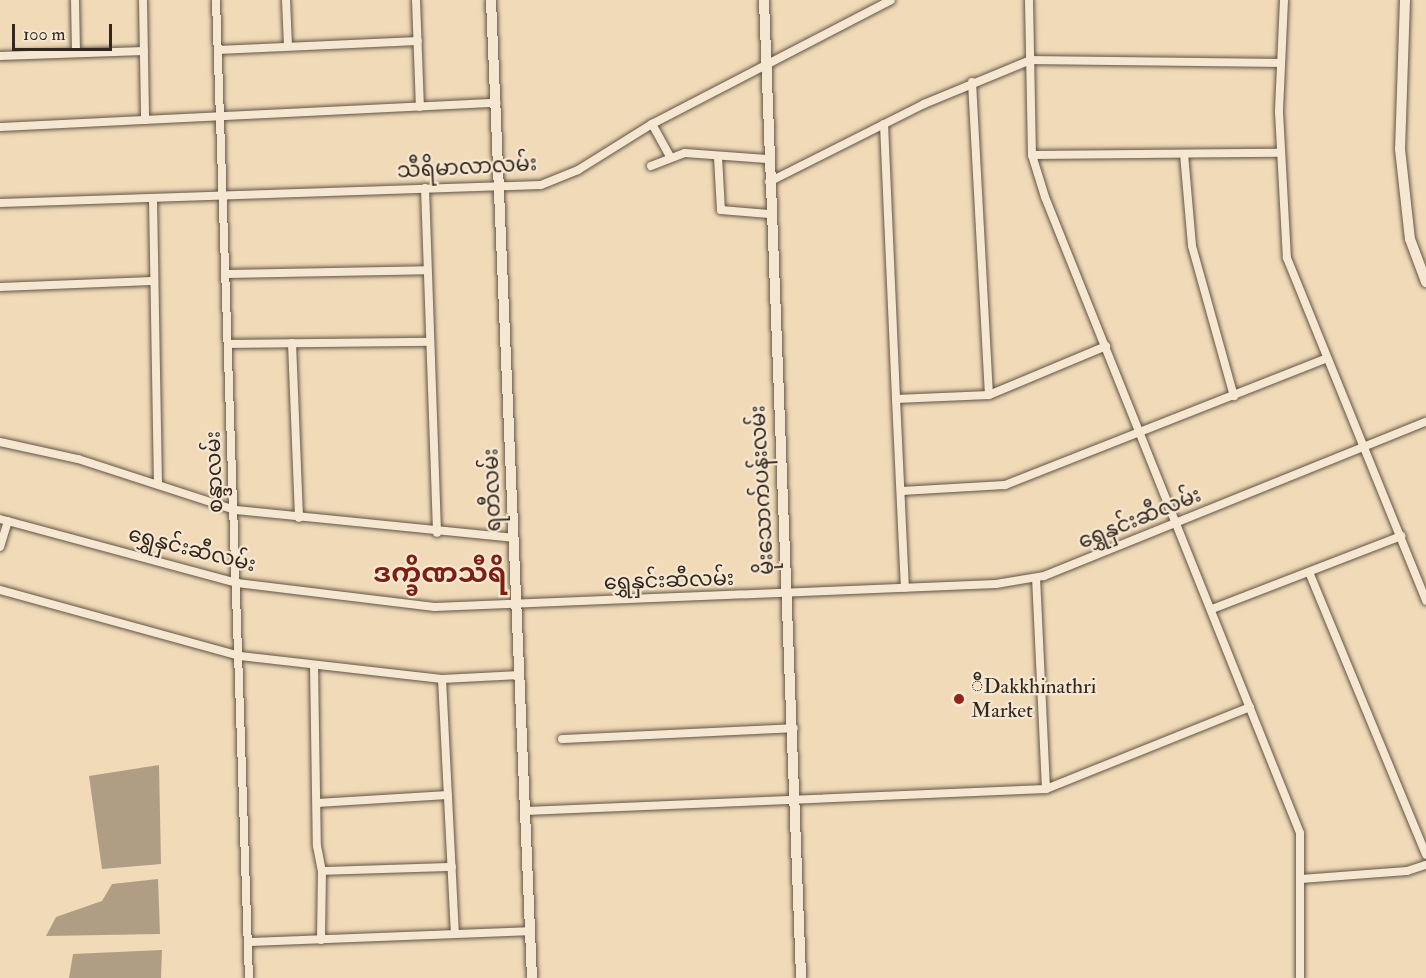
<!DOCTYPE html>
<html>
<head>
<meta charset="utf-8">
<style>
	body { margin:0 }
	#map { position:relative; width:1426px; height:978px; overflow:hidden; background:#f0dab8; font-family:"IM FELL Double Pica","Noto Sans Myanmar",serif }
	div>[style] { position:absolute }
	.water>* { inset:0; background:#af9d84 }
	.roads { filter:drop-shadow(0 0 2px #625444) drop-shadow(0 0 2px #625444) }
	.street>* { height:8px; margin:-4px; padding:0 4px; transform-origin:4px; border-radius:4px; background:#f5e7d1 }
	.secondary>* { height:10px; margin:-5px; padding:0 5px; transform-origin:5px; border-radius:5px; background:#f5e7d1 }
	.dots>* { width:16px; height:16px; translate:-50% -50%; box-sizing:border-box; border:3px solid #f5e7d1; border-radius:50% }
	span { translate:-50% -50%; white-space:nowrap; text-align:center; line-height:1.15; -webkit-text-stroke:4.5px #f5e7d1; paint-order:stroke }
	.street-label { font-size:21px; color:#32271e }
	.poi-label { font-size:21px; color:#32271e }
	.left { translate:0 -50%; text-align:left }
	.district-label { font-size:27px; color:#7a1f14; font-weight:700 }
	.scale { position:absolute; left:12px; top:24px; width:100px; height:27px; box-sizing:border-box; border:3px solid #32271e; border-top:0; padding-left:8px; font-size:18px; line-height:21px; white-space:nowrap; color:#32271e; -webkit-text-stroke:4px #f5e7d1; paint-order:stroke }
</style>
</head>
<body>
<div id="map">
	<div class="water">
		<i style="clip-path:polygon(159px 765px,161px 864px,102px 869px,89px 776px)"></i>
		<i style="clip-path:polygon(158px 879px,160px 934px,46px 936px,56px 917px,102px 901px,112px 884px)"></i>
		<i style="clip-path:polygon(162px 950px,161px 978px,69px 978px,73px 954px)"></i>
	</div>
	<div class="roads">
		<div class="street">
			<i style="left:75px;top:0;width:53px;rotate:88.9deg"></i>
			<i style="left:143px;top:0;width:120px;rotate:89deg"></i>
			<i style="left:216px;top:0;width:979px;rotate:88.07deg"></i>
			<i style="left:286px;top:0;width:46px;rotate:87.5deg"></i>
			<i style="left:416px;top:0;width:107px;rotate:87.9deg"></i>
			<i style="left:1029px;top:0;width:155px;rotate:88.9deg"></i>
			<i style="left:1032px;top:155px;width:44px;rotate:72.8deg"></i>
			<i style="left:1045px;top:197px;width:685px;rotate:68.15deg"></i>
			<i style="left:1300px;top:833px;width:145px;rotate:90deg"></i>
			<i style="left:1284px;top:0;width:112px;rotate:92.6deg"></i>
			<i style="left:1279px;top:112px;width:146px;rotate:86.9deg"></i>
			<i style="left:1287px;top:258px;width:370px;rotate:67.9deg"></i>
			<i style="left:218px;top:50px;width:200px;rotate:-2.6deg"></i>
			<i style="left:0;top:56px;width:144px;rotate:-2deg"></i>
			<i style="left:972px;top:82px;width:313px;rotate:86.9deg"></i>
			<i style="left:652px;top:124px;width:38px;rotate:61deg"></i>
			<i style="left:884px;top:124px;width:275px;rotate:87.5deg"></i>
			<i style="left:896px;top:399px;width:93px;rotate:-2.5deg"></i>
			<i style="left:989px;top:395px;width:127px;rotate:-22.7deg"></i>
			<i style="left:0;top:127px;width:497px;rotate:-2.8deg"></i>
			<i style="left:1184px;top:154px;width:92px;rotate:85deg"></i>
			<i style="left:1192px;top:246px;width:156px;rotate:74.4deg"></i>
			<i style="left:1032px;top:155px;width:248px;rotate:-0.5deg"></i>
			<i style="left:718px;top:157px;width:53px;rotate:86.8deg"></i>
			<i style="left:721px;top:210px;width:48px;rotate:4.8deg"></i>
			<i style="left:651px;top:166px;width:36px;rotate:-21deg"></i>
			<i style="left:685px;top:153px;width:82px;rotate:4.2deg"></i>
			<i style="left:769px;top:182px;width:174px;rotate:-26.7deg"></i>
			<i style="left:924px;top:104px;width:116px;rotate:-22.4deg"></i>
			<i style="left:1031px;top:60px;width:250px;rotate:0.7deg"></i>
			<i style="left:425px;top:188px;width:345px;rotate:88deg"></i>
			<i style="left:153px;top:199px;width:285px;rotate:89deg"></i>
			<i style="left:0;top:203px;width:541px;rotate:-1.91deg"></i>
			<i style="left:541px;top:185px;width:40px;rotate:-22deg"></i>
			<i style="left:578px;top:170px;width:87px;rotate:-31.9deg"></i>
			<i style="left:652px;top:124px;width:269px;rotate:-27.4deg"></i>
			<i style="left:226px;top:274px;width:201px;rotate:-1.1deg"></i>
			<i style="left:0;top:287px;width:152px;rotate:-2.3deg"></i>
			<i style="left:292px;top:343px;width:175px;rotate:87.7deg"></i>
			<i style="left:228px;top:344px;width:202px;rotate:-0.6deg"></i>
			<i style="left:896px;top:399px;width:189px;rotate:87.3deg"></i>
			<i style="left:0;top:442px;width:80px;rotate:12.3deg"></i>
			<i style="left:78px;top:459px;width:165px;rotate:18deg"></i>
			<i style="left:235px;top:510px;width:280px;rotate:5.7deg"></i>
			<i style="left:901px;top:491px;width:104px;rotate:-3.3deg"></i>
			<i style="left:1005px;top:485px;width:346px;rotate:-21.5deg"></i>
			<i style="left:0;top:519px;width:245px;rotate:15.1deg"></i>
			<i style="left:237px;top:583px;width:199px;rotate:6.9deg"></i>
			<i style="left:435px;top:607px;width:561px;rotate:-2.35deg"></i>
			<i style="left:996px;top:584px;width:49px;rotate:-9.5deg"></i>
			<i style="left:1044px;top:576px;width:412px;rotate:-22deg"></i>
			<i style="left:0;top:547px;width:27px;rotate:-73deg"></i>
			<i style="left:1309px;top:572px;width:306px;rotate:67.5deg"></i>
			<i style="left:0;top:590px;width:249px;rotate:15.4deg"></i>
			<i style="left:240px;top:656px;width:203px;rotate:6.5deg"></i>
			<i style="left:442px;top:679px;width:78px;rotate:-2.9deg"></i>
			<i style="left:1212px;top:609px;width:203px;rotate:-21.1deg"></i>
			<i style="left:314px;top:665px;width:181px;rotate:89.1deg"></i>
			<i style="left:317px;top:846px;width:25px;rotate:79deg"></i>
			<i style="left:442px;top:679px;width:255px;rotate:87.1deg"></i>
			<i style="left:562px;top:739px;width:232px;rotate:-2.7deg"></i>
			<i style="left:1046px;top:789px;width:220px;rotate:-21.9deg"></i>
			<i style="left:317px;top:803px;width:131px;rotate:-3.5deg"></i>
			<i style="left:526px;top:811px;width:520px;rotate:-2.42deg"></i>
			<i style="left:1046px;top:789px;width:211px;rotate:-92.7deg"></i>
			<i style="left:1301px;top:879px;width:106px;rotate:-4.3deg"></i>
			<i style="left:1407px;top:871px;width:20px;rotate:-18deg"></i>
			<i style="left:321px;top:940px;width:69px;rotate:-89.2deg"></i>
			<i style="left:322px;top:871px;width:130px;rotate:-1.8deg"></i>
			<i style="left:248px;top:942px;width:282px;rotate:-2.2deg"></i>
		</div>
		<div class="secondary">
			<i style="left:491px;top:0;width:979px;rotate:87.6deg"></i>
			<i style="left:764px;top:0;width:979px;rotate:87.83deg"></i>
			<i style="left:1405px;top:0;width:149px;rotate:91.9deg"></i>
			<i style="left:1400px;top:149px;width:91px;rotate:83.7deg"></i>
			<i style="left:1410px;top:239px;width:46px;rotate:69.6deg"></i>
		</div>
	</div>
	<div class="dots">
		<i style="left:959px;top:699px;background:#8f2418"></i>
	</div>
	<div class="street-label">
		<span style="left:467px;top:168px;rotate:-3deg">သီရိမာလာလမ်း</span>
		<span style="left:215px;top:472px;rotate:-92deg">စန္ဒာလမ်း</span>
		<span style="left:493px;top:490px;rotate:-92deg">ရတီလမ်း</span>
		<span style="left:763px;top:490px;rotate:-93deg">မိုးသောက်ပန်းလမ်း</span>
		<span style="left:1140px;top:519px;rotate:-22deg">ရွှေနှင်းဆီလမ်း</span>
		<span style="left:192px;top:550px;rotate:14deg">ရွှေနှင်းဆီလမ်း</span>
		<span style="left:669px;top:581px;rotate:-2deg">ရွှေနှင်းဆီလမ်း</span>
	</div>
	<div class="poi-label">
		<span class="left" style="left:971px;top:699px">ီDakkhinathri<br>Market</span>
	</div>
	<div class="district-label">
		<span style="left:440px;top:574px">ဒက္ခိဏသီရိ</span>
	</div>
	<div class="scale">100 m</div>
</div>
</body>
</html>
